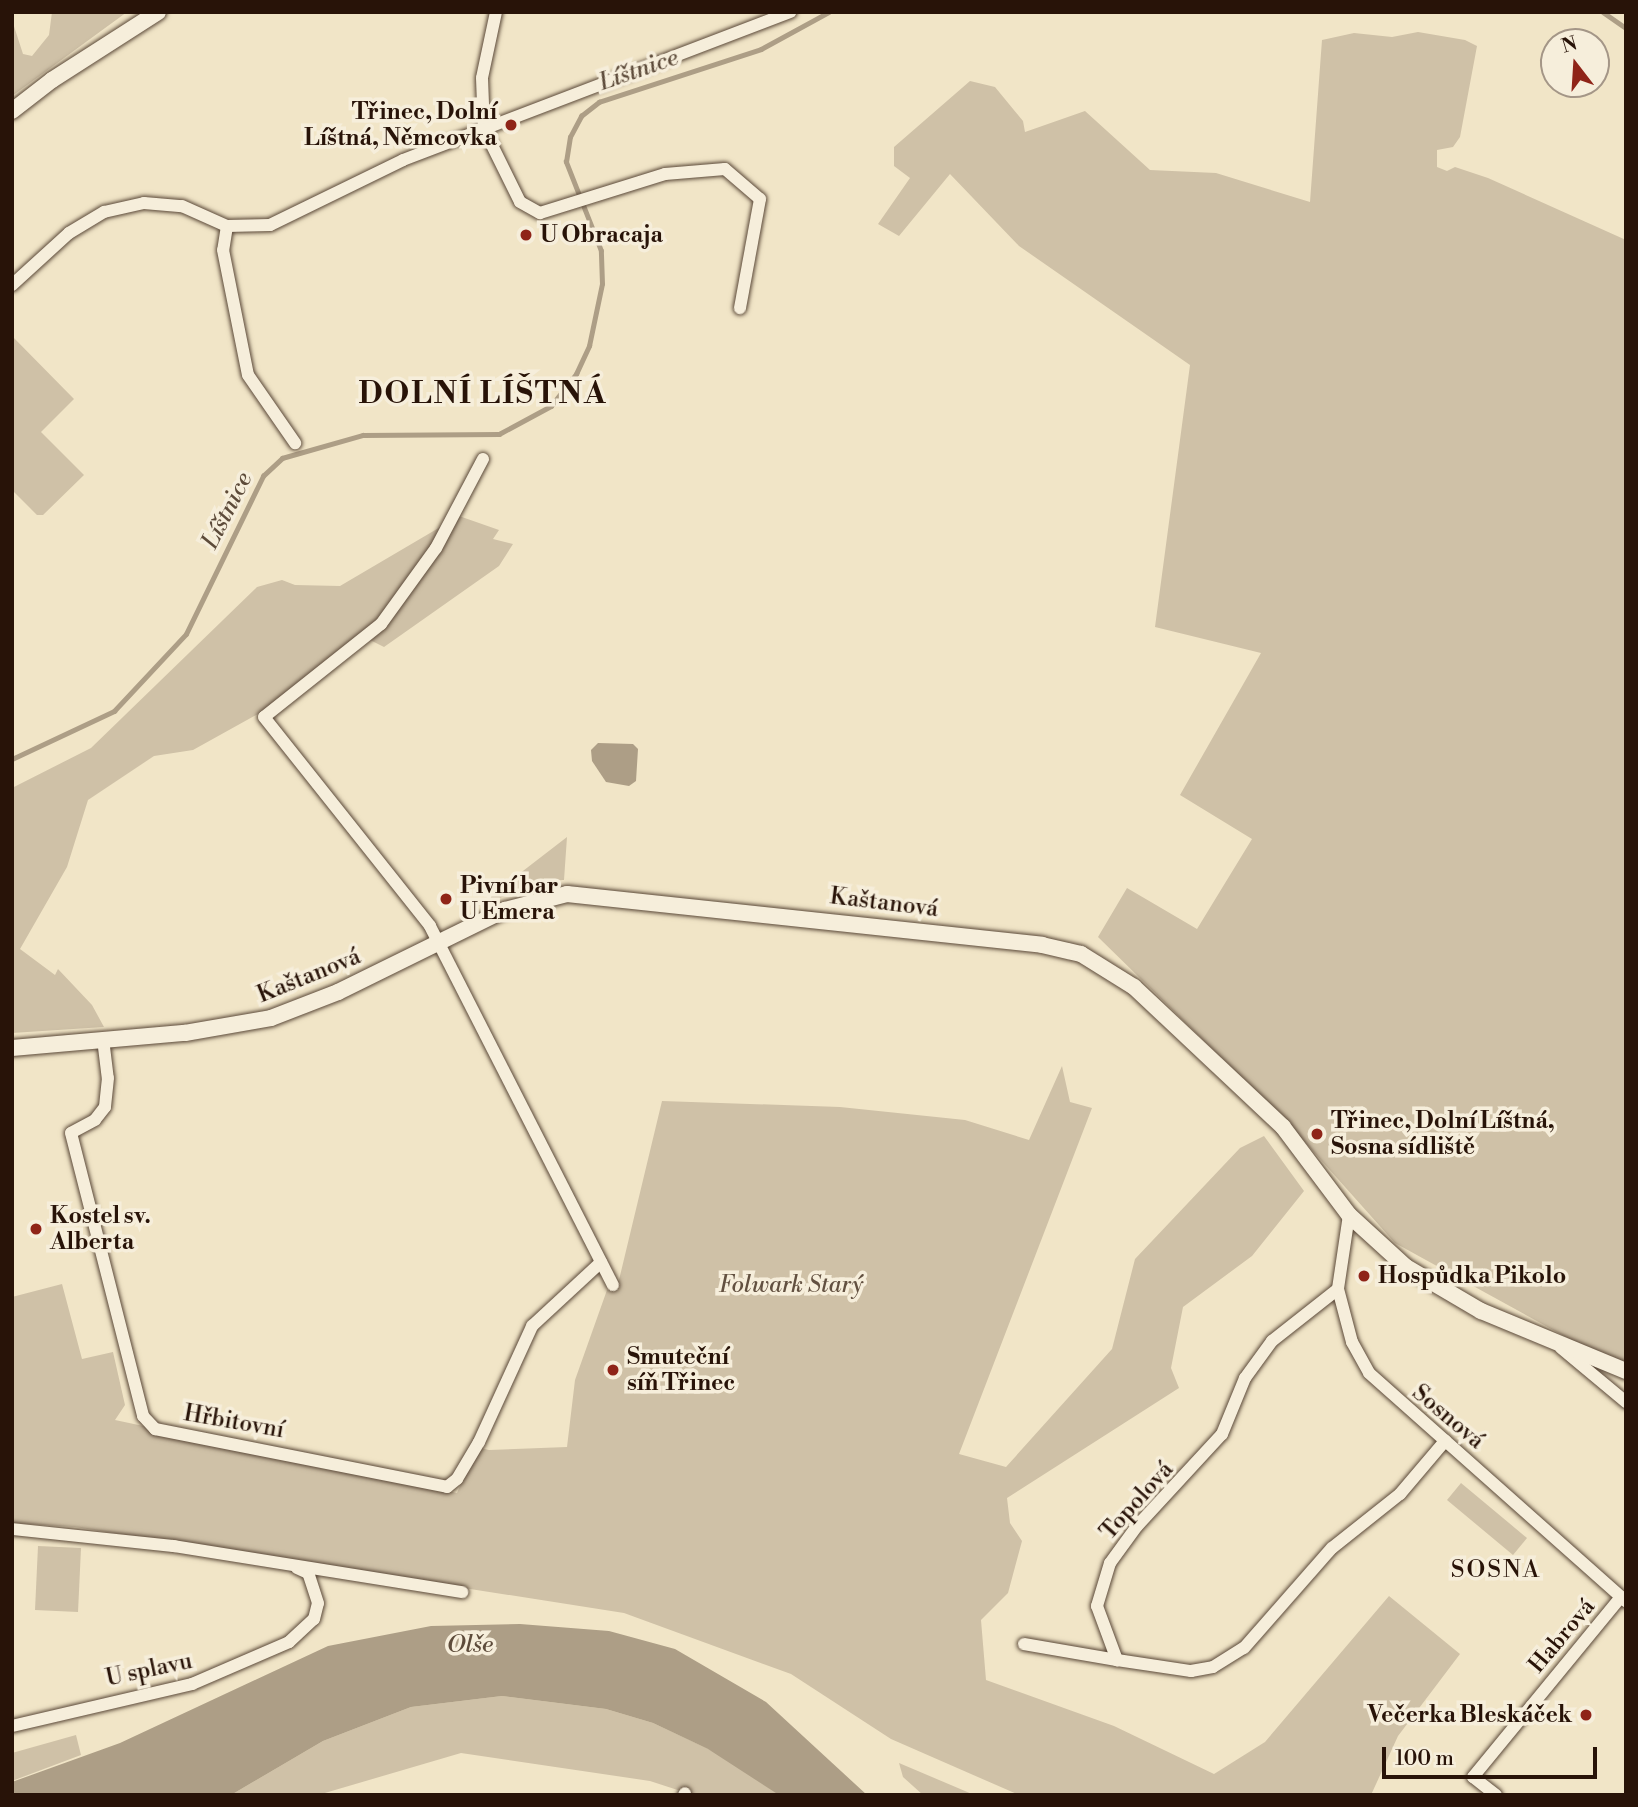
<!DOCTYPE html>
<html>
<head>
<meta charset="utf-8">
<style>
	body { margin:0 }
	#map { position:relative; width:1638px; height:1807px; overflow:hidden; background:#f1e5c7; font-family:"Libre Bodoni",serif }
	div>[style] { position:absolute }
	.green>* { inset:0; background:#cfc1a7 }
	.water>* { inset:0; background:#ad9e86 }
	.stream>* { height:4.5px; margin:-2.25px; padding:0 2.25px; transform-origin:2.25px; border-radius:2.25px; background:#ad9e86 }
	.roads { filter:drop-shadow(0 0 2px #5a4838) drop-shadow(0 0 2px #5a4838) }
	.minor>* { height:12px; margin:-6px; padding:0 6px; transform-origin:6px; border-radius:6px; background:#f6eedb }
	.tertiary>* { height:16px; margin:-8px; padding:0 8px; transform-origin:8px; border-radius:8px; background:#f6eedb }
	.dots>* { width:19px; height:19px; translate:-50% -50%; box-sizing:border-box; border:4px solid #f6eedb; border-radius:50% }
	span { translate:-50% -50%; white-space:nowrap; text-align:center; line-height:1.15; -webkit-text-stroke:7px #f6eedb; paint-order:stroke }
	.poi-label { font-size:23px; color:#281308; font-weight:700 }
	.right { translate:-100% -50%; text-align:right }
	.left { translate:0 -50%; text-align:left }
	.street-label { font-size:23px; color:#281308 }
	.park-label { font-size:23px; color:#625040; font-style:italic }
	.water-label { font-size:24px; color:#5d4b3a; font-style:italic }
	.neighbourhood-label { font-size:24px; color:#281308; letter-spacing:2px }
	.district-label { font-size:30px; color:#281308; font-weight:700; letter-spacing:2px }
	.frame { position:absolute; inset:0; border:14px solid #281308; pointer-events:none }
	.north { position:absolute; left:1540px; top:28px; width:70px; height:70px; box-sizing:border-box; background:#f6eedb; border:2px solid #a49687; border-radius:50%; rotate:343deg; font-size:19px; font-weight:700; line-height:28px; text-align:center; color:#281308 }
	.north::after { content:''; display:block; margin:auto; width:24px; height:32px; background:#8f2418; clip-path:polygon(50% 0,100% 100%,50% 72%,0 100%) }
	.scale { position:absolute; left:1382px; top:1747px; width:215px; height:32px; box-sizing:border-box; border:4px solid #281308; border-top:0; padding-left:9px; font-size:21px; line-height:24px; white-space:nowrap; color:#281308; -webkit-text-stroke:5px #f6eedb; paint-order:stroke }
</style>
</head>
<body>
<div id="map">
	<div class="green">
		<i style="clip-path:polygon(52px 12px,127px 12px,12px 96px,12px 20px,23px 54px,32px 56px,49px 35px)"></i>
		<i style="clip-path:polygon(1418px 32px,1465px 40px,1477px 46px,1460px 137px,1453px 147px,1437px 150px,1437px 167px,1447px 171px,1455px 167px,1488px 178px,1626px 240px,1626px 1370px,1395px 1243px,1287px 1122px,1098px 937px,1127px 888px,1197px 929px,1252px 839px,1180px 795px,1261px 653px,1155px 627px,1190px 365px,1019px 246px,950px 174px,899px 236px,878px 224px,910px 178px,894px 166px,894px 147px,970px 81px,995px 87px,1023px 121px,1025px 132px,1085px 111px,1150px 170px,1216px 173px,1310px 202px,1322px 40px,1354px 33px,1392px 37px)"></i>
		<i style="clip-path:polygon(12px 336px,74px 399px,41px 432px,84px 475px,43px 515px,37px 515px,12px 490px)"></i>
		<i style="clip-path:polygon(459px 516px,499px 530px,493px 539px,513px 544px,499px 566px,384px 647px,362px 636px,258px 714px,193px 750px,154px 756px,88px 800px,67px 867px,20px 949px,55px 975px,58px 969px,92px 1005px,104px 1027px,12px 1033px,12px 788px,91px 748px,257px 587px,282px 580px,295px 585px,340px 586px)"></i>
		<i style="clip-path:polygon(567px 837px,564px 880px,544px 881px,476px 907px)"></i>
		<i style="clip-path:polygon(1062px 1066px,1070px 1102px,1092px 1108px,959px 1454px,1006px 1467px,1112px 1349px,1135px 1259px,1240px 1148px,1264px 1136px,1304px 1191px,1252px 1256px,1183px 1307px,1171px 1368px,1179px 1388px,1007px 1498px,1010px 1523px,1022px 1541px,1008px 1593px,981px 1620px,986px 1680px,1114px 1726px,1214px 1774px,1265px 1742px,1389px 1596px,1460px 1654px,1398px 1736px,1371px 1795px,1019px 1795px,891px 1739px,791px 1674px,624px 1613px,75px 1527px,12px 1523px,12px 1297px,62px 1284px,82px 1359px,113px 1352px,125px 1405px,115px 1420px,457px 1493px,477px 1447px,489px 1450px,567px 1447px,575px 1380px,607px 1290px,619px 1280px,662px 1101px,840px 1107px,965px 1120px,1029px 1140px)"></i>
		<i style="clip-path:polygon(1461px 1483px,1527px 1538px,1513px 1555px,1447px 1500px)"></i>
		<i style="clip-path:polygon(38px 1546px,81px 1548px,78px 1612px,35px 1610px)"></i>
		<i style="clip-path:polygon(502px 1696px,606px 1709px,653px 1723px,717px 1753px,780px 1795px,693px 1795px,650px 1781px,461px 1753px,318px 1795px,231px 1795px,323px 1741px,411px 1707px)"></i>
		<i style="clip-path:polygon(76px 1735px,81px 1755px,12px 1781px,12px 1753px)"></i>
		<i style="clip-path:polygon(899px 1763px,965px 1791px,974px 1795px,923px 1795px,903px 1777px)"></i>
	</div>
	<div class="water">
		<i style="clip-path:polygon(598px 743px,633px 744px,638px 749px,636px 781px,629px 786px,606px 782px,592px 761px,591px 750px)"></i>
		<i style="clip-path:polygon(520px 1624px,609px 1631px,675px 1649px,766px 1702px,867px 1795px,779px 1795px,708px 1749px,653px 1723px,606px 1709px,502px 1696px,411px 1707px,323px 1741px,231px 1795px,12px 1795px,12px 1782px,120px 1743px,328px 1646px,431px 1626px)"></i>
	</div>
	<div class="stream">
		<i style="left:1603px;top:12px;width:28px;rotate:35deg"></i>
		<i style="left:12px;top:759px;width:113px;rotate:-25.2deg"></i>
		<i style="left:114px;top:711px;width:105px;rotate:-46.9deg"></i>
		<i style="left:186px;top:634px;width:176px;rotate:-64deg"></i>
		<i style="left:263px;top:476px;width:26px;rotate:-43deg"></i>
		<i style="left:282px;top:458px;width:84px;rotate:-15.9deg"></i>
		<i style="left:363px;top:435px;width:136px;rotate:-0.4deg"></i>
		<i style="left:499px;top:434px;width:59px;rotate:-28.3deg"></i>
		<i style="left:551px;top:406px;width:41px;rotate:-52deg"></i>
		<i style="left:576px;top:374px;width:31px;rotate:-65deg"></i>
		<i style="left:589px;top:346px;width:63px;rotate:-78.2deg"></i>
		<i style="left:602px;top:284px;width:33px;rotate:-92deg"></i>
		<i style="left:601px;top:251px;width:96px;rotate:-111.5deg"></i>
		<i style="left:566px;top:162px;width:25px;rotate:-81deg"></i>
		<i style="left:570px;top:137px;width:24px;rotate:-62deg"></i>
		<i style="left:581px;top:116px;width:23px;rotate:-38deg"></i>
		<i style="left:599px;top:102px;width:170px;rotate:-18.1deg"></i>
		<i style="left:761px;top:49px;width:77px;rotate:-28.6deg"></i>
	</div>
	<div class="roads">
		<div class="minor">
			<i style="left:496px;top:12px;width:67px;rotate:102deg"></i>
			<i style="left:482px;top:78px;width:51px;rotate:87.8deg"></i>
			<i style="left:484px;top:129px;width:328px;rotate:-20.9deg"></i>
			<i style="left:227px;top:226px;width:24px;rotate:99deg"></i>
			<i style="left:223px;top:250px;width:127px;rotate:78.7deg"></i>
			<i style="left:248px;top:375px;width:83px;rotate:55.3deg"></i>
			<i style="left:12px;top:285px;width:77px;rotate:-42.4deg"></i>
			<i style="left:69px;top:233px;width:41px;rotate:-31deg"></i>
			<i style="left:104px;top:212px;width:41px;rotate:-12.7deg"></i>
			<i style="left:144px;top:203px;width:38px;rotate:5deg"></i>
			<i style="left:182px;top:206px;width:49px;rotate:24deg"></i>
			<i style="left:227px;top:226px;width:43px;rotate:-1.3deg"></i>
			<i style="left:270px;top:225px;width:148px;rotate:-26deg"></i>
			<i style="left:403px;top:160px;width:87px;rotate:-20.9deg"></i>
			<i style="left:484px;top:129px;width:81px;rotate:63.7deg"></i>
			<i style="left:520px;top:202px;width:23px;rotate:29deg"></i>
			<i style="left:540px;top:213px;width:131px;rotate:-17.3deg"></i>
			<i style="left:665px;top:174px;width:60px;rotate:-4.8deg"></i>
			<i style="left:725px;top:169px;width:46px;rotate:40.6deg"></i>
			<i style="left:760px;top:199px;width:111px;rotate:100.4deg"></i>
			<i style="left:483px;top:459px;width:101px;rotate:117.8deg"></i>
			<i style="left:436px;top:548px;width:94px;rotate:125.9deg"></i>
			<i style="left:381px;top:624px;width:149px;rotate:141.5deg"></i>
			<i style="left:264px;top:717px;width:267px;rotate:51.5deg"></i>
			<i style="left:430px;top:926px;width:403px;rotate:63deg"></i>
			<i style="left:103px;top:1039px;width:39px;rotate:83deg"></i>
			<i style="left:108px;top:1078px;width:29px;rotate:96deg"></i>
			<i style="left:105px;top:1107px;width:16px;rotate:128deg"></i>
			<i style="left:95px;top:1120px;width:27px;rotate:152deg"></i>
			<i style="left:71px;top:1133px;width:292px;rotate:75.7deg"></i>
			<i style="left:143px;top:1416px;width:18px;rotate:47deg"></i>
			<i style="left:155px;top:1429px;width:298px;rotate:11.2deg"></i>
			<i style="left:447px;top:1487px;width:13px;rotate:-39deg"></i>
			<i style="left:457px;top:1479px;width:43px;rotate:-59.3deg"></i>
			<i style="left:479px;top:1442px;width:128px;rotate:-65.4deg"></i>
			<i style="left:532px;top:1326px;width:94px;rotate:-42.8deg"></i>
			<i style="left:1349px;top:1215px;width:75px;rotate:98.5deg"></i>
			<i style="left:1338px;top:1289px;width:55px;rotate:75.2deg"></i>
			<i style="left:1352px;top:1342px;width:35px;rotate:61deg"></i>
			<i style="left:1369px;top:1373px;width:344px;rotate:41.6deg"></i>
			<i style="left:1338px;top:1289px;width:84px;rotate:141.8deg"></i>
			<i style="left:1272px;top:1341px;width:46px;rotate:126.1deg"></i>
			<i style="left:1245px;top:1378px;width:61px;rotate:112.3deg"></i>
			<i style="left:1222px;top:1434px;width:125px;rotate:132.7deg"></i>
			<i style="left:1137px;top:1526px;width:46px;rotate:126.1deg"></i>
			<i style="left:1110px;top:1563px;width:45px;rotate:106.8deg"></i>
			<i style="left:1097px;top:1606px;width:58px;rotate:69.7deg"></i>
			<i style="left:1117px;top:1660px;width:75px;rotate:8.5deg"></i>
			<i style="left:1191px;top:1671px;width:22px;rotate:-10deg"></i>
			<i style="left:1213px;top:1667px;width:36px;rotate:-32deg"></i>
			<i style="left:1244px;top:1648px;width:133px;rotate:-48.7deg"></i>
			<i style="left:1332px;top:1548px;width:87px;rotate:-38.5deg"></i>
			<i style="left:1400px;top:1494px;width:70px;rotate:-49.7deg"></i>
			<i style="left:1561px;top:1348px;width:85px;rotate:39.7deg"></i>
			<i style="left:12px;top:1529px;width:163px;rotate:6deg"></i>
			<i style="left:174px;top:1546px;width:292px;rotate:9.1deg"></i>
			<i style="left:1024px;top:1644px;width:94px;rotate:9.8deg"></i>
			<i style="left:12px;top:1726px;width:185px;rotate:-13.1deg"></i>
			<i style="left:192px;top:1684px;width:106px;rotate:-23.4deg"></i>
			<i style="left:289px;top:1642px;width:34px;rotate:-43deg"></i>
			<i style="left:314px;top:1619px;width:16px;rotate:-76deg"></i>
			<i style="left:318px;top:1603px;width:32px;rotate:-108deg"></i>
			<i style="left:308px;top:1573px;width:12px;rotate:-156deg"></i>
			<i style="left:684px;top:1795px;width:2px;rotate:-63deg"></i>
			<i style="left:1496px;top:1795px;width:29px;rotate:-142deg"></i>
			<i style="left:1473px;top:1777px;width:233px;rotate:-50.6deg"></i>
		</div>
		<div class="tertiary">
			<i style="left:12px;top:111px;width:51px;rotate:-37.8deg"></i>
			<i style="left:52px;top:80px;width:126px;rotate:-32.7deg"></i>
			<i style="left:12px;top:1048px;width:174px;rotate:-5deg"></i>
			<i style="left:185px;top:1033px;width:87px;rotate:-9.9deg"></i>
			<i style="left:271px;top:1018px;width:72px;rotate:-21.2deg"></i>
			<i style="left:338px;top:992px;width:186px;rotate:-26.2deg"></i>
			<i style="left:505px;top:910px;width:64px;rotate:-14.5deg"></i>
			<i style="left:567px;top:894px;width:478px;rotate:6.1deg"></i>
			<i style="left:1042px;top:945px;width:40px;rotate:13deg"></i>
			<i style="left:1081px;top:954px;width:62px;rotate:31.9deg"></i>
			<i style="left:1134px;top:987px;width:204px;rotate:43.2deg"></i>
			<i style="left:1283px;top:1127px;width:110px;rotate:53.1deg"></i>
			<i style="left:1349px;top:1215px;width:77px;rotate:42.4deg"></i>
			<i style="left:1406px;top:1267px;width:87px;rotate:30.4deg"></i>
			<i style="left:1481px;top:1311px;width:157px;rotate:22.5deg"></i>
		</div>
	</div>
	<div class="dots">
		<i style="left:511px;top:125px;background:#8f2418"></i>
		<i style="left:526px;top:235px;background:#8f2418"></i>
		<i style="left:446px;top:899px;background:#8f2418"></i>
		<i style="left:1317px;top:1134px;background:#8f2418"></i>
		<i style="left:36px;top:1229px;background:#8f2418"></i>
		<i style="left:1364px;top:1276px;background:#8f2418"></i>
		<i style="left:613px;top:1370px;background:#8f2418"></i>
		<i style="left:1586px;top:1715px;background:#8f2418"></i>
	</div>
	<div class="poi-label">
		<span class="right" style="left:497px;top:125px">Třinec, Dolní<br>Líštná, Němcovka</span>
		<span class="left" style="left:540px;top:235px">U Obracaja</span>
		<span class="left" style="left:460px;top:899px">Pivní bar<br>U Emera</span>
		<span class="left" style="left:1331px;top:1134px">Třinec, Dolní Líštná,<br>Sosna sídliště</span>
		<span class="left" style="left:50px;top:1229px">Kostel sv.<br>Alberta</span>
		<span class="left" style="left:1378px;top:1276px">Hospůdka Pikolo</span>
		<span class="left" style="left:627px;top:1370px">Smuteční<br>síň Třinec</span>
		<span class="right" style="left:1572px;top:1715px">Večerka Bleskáček</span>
	</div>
	<div class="street-label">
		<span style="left:884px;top:903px;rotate:7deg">Kaštanová</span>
		<span style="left:309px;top:976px;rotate:-22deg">Kaštanová</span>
		<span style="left:1448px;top:1417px;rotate:40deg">Sosnová</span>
		<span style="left:234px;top:1422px;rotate:10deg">Hřbitovní</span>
		<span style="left:1137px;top:1501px;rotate:-48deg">Topolová</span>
		<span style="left:1562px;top:1636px;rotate:-50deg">Habrová</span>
		<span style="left:149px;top:1670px;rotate:-12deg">U splavu</span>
	</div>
	<div class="park-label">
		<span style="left:791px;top:1285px">Folwark Starý</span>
	</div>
	<div class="water-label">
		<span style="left:639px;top:71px;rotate:-19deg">Líštnice</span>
		<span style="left:228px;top:511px;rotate:-63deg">Líštnice</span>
		<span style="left:470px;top:1646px">Olše</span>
	</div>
	<div class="neighbourhood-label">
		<span style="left:1496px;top:1571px">SOSNA</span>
	</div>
	<div class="district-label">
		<span style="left:483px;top:394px">DOLNÍ LÍŠTNÁ</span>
	</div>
	<div class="frame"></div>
	<div class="north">N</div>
	<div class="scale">100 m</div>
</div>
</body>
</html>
